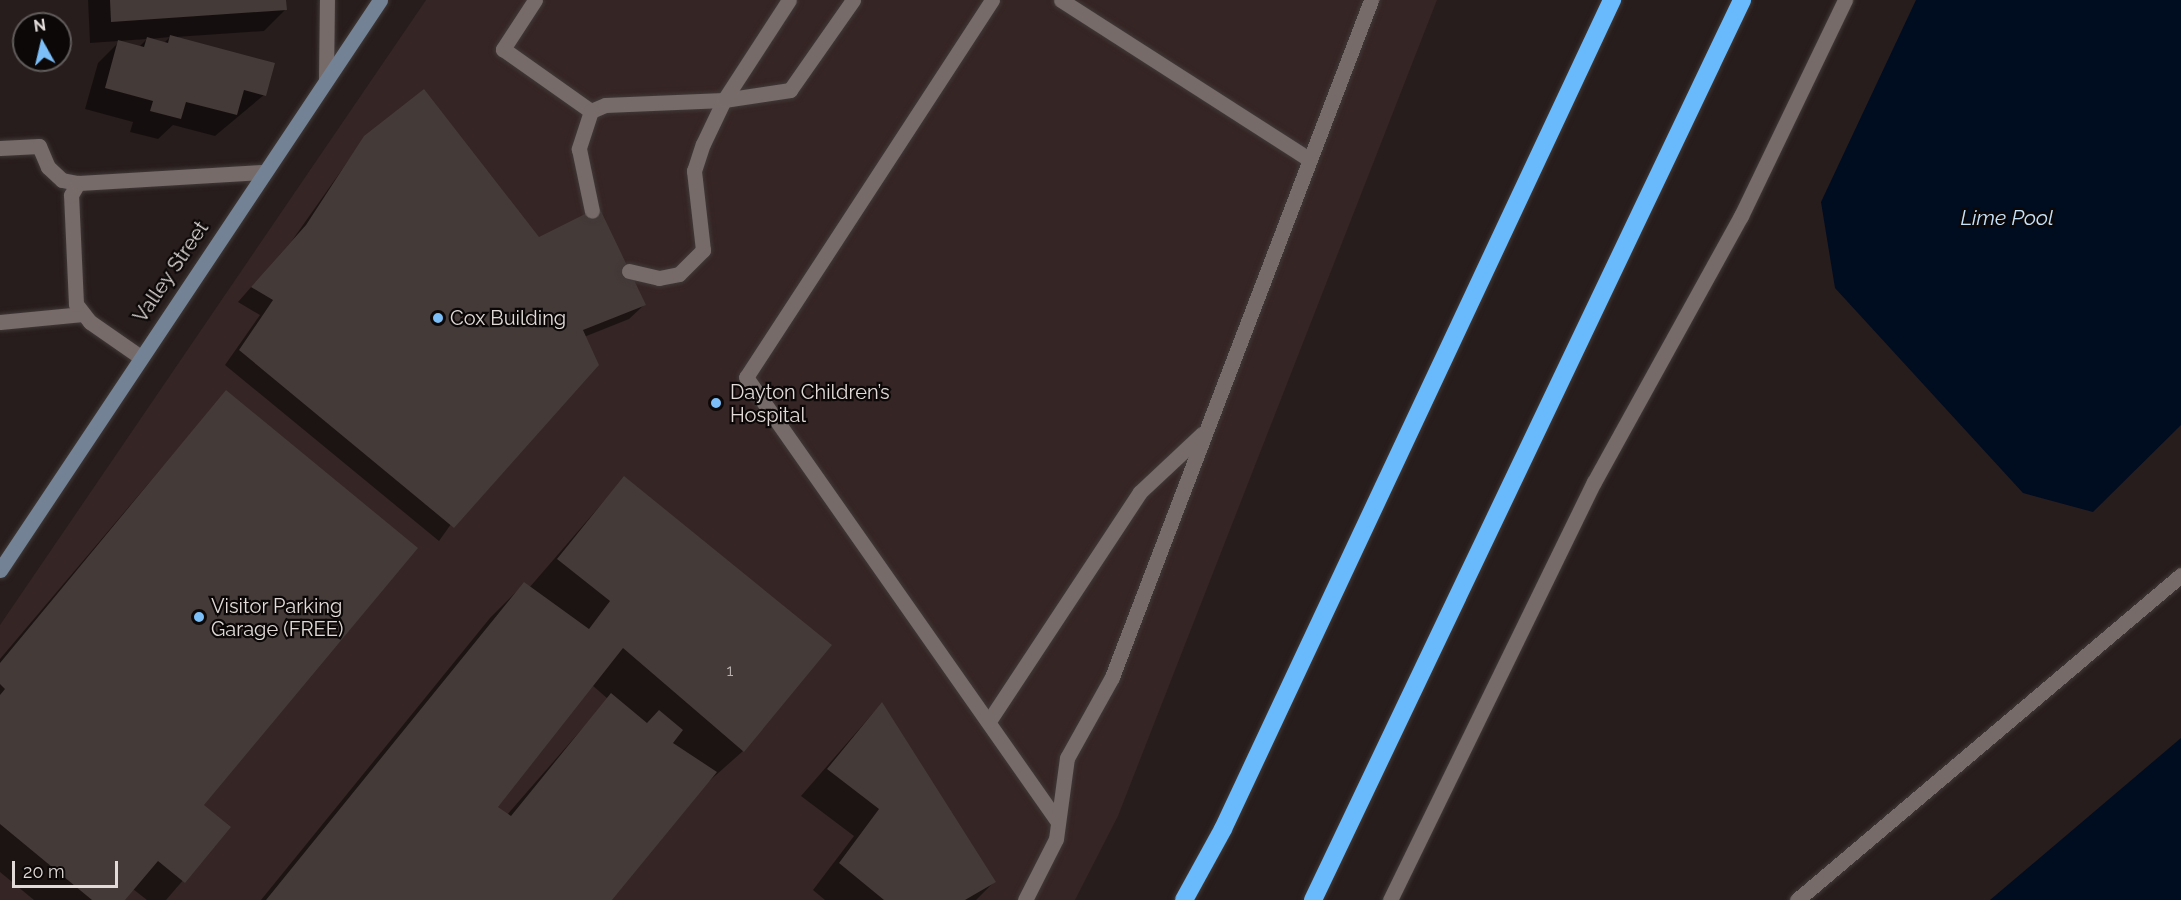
<!DOCTYPE html>
<html>
<head>
<meta charset="utf-8">
<style>
	body { margin:0 }
	#map { position:relative; width:2181px; height:900px; overflow:hidden; background:#271d1c; font-family:Raleway,sans-serif }
	div>[style] { position:absolute }
	.built>* { inset:0; background:#352524 }
	.water>* { inset:0; background:#000c20 }
	.shadow>* { inset:0; background:#0007 }
	.building>* { inset:0; background:#443a38 }
	.roads { filter:drop-shadow(0 0 2px #413a39) drop-shadow(0 0 2px #413a39) }
	.lane>* { height:15px; margin:-7.5px; padding:0 7.5px; transform-origin:7.5px; border-radius:7.5px; background:#776b69 }
	.street>* { height:15px; margin:-7.5px; padding:0 7.5px; transform-origin:7.5px; border-radius:7.5px; background:#776b69 }
	.secondary>* { height:15px; margin:-7.5px; padding:0 7.5px; transform-origin:7.5px; border-radius:7.5px; background:#738395 }
	.highway>* { height:18px; margin:-9px; padding:0 9px; transform-origin:9px; border-radius:9px; background:#69bafc }
	.dots>* { width:16px; height:16px; translate:-50% -50%; box-sizing:border-box; border:3px solid #0c0808; border-radius:50% }
	span { translate:-50% -50%; white-space:nowrap; text-align:center; line-height:1.15; -webkit-text-stroke:4.5px #0c0808; paint-order:stroke }
	.number-label { font-size:16px; color:#bab2b1 }
	.number-label span { -webkit-text-stroke-width:0 }
	.street-label { font-size:20px; color:#e1dad9 }
	.poi-label { font-size:20px; color:#e1dad9 }
	.left { translate:0 -50%; text-align:left }
	.water-label { font-size:21px; color:#c6e3fd; font-style:italic }
	.north { position:absolute; left:12px; top:12px; width:60px; height:60px; box-sizing:border-box; background:#0c0808; border:2px solid #615c5c; border-radius:50%; rotate:352deg; font-size:16px; font-weight:700; line-height:24px; text-align:center; color:#e1dad9 }
	.north::after { content:''; display:block; margin:auto; width:21px; height:27px; background:#7bbef8; clip-path:polygon(50% 0,100% 100%,50% 72%,0 100%) }
	.scale { position:absolute; left:12px; top:861px; width:106px; height:27px; box-sizing:border-box; border:3px solid #e1dad9; border-top:0; padding-left:8px; font-size:18px; line-height:21px; white-space:nowrap; color:#e1dad9; -webkit-text-stroke:4px #0c0808; paint-order:stroke }
</style>
</head>
<body>
<div id="map">
	<div class="built">
		<i style="clip-path:polygon(426px 0,1437px 0,1118px 816px,1075px 900px,0 900px,0 625px)"></i>
	</div>
	<div class="water">
		<i style="clip-path:polygon(1916px 0,2181px 0,2181px 425px,2093px 512px,2023px 493px,1835px 288px,1821px 202px)"></i>
		<i style="clip-path:polygon(2181px 738px,2181px 900px,1990px 900px)"></i>
	</div>
	<div class="shadow">
		<i style="clip-path:polygon(evenodd,88px 0,285px 0,285px 10px,264px 31px,176px 37px,264px 95px,215px 136px,173px 125px,158px 139px,130px 132px,133px 122px,85px 109px,98px 63px,119px 42px,139px 47px,147px 39px,90px 43px,88px 0,170px 37px,164px 43px,150px 39px,170px 37px)"></i>
		<i style="clip-path:polygon(365px 137px,644px 305px,629px 319px,584px 337px,439px 541px,225px 365px,260px 315px,238px 302px,291px 242px)"></i>
		<i style="clip-path:polygon(226px 392px,202px 805px,229px 827px,166px 900px,147px 900px,133px 889px,123px 900px,34px 900px,0 872px,0 659px)"></i>
		<i style="clip-path:polygon(evenodd,624px 478px,743px 751px,707px 783px,610px 900px,261px 900px,490px 618px,524px 584px,529px 588px,624px 478px,592px 685px,608px 699px,507px 815px,496px 807px,592px 685px)"></i>
		<i style="clip-path:polygon(881px 704px,994px 882px,976px 900px,825px 900px,813px 890px,854px 836px,801px 796px)"></i>
	</div>
	<div class="building">
		<i style="clip-path:polygon(110px 0,286px 0,287px 10px,111px 22px)"></i>
		<i style="clip-path:polygon(170px 35px,275px 63px,266px 96px,244px 90px,237px 115px,186px 102px,181px 119px,150px 111px,153px 101px,105px 88px,118px 40px,144px 47px,147px 37px,168px 43px)"></i>
		<i style="clip-path:polygon(424px 89px,539px 237px,599px 207px,646px 305px,583px 330px,599px 365px,454px 528px,239px 350px,273px 300px,251px 287px,306px 225px,364px 136px)"></i>
		<i style="clip-path:polygon(226px 390px,418px 548px,204px 805px,231px 827px,185px 883px,158px 861px,125px 900px,92px 900px,0 824px,0 695px,5px 689px,0 684px,0 663px)"></i>
		<i style="clip-path:polygon(624px 476px,832px 645px,744px 752px,623px 648px,498px 807px,511px 816px,611px 693px,647px 723px,659px 710px,683px 730px,673px 743px,717px 772px,612px 900px,266px 900px,524px 582px,589px 629px,610px 601px,557px 559px)"></i>
		<i style="clip-path:polygon(882px 702px,996px 882px,965px 900px,884px 900px,839px 863px,879px 809px,827px 769px)"></i>
	</div>
	<div class="roads">
		<div class="lane">
			<i style="left:535px;top:0;width:59px;rotate:123.1deg"></i>
			<i style="left:503px;top:49px;width:108px;rotate:35.2deg"></i>
			<i style="left:591px;top:111px;width:15px;rotate:-23deg"></i>
			<i style="left:605px;top:105px;width:119px;rotate:-2.4deg"></i>
			<i style="left:724px;top:100px;width:67px;rotate:-8.6deg"></i>
			<i style="left:790px;top:90px;width:110px;rotate:-55deg"></i>
			<i style="left:992px;top:0;width:450px;rotate:123.1deg"></i>
			<i style="left:746px;top:377px;width:543px;rotate:54.96deg"></i>
			<i style="left:1061px;top:0;width:295px;rotate:32.7deg"></i>
			<i style="left:591px;top:111px;width:40px;rotate:108deg"></i>
			<i style="left:579px;top:149px;width:63px;rotate:78.2deg"></i>
			<i style="left:0;top:148px;width:39px;rotate:-3deg"></i>
			<i style="left:39px;top:146px;width:23px;rotate:67deg"></i>
			<i style="left:48px;top:167px;width:19px;rotate:43deg"></i>
			<i style="left:62px;top:180px;width:16px;rotate:11deg"></i>
			<i style="left:629px;top:271px;width:31px;rotate:13deg"></i>
			<i style="left:659px;top:278px;width:20px;rotate:-11deg"></i>
			<i style="left:679px;top:274px;width:34px;rotate:-45deg"></i>
			<i style="left:703px;top:250px;width:80px;rotate:-96.5deg"></i>
			<i style="left:694px;top:171px;width:28px;rotate:-72deg"></i>
			<i style="left:703px;top:144px;width:49px;rotate:-64.5deg"></i>
			<i style="left:724px;top:100px;width:119px;rotate:-57deg"></i>
			<i style="left:0;top:322px;width:83px;rotate:-5.5deg"></i>
			<i style="left:139px;top:356px;width:60px;rotate:-145.2deg"></i>
			<i style="left:90px;top:322px;width:23px;rotate:-128deg"></i>
			<i style="left:76px;top:304px;width:109px;rotate:-92.6deg"></i>
			<i style="left:71px;top:195px;width:14px;rotate:-60deg"></i>
			<i style="left:78px;top:183px;width:185px;rotate:-3.4deg"></i>
			<i style="left:989px;top:721px;width:274px;rotate:-56.6deg"></i>
			<i style="left:1140px;top:492px;width:85px;rotate:-43.1deg"></i>
			<i style="left:1025px;top:900px;width:68px;rotate:-63.1deg"></i>
			<i style="left:1056px;top:839px;width:82px;rotate:-82.3deg"></i>
			<i style="left:1067px;top:758px;width:93px;rotate:-60.9deg"></i>
			<i style="left:1112px;top:677px;width:725px;rotate:-69.06deg"></i>
			<i style="left:1390px;top:900px;width:465px;rotate:-64deg"></i>
			<i style="left:1594px;top:482px;width:304px;rotate:-61.1deg"></i>
			<i style="left:1741px;top:216px;width:240px;rotate:-64.3deg"></i>
			<i style="left:1797px;top:900px;width:503px;rotate:-40.24deg"></i>
		</div>
		<div class="street">
			<i style="left:326px;top:79px;width:79px;rotate:-89.3deg"></i>
		</div>
		<div class="secondary">
			<i style="left:0;top:570px;width:685px;rotate:-56.31deg"></i>
		</div>
		<div class="highway">
			<i style="left:1184px;top:900px;width:81px;rotate:-61.2deg"></i>
			<i style="left:1223px;top:829px;width:916px;rotate:-64.86deg"></i>
			<i style="left:1313px;top:900px;width:997px;rotate:-64.51deg"></i>
		</div>
	</div>
	<div class="dots">
		<i style="left:438px;top:318px;background:#7bbef8"></i>
		<i style="left:716px;top:403px;background:#7bbef8"></i>
		<i style="left:199px;top:617px;background:#7bbef8"></i>
	</div>
	<div class="number-label">
		<span style="left:730px;top:671px">1</span>
	</div>
	<div class="street-label">
		<span style="left:171px;top:272px;rotate:-56deg">Valley Street</span>
	</div>
	<div class="poi-label">
		<span class="left" style="left:450px;top:318px">Cox Building</span>
		<span class="left" style="left:730px;top:404px">Dayton Children’s<br>Hospital</span>
		<span class="left" style="left:211px;top:618px">Visitor Parking<br>Garage (FREE)</span>
	</div>
	<div class="water-label">
		<span style="left:2007px;top:218px">Lime Pool</span>
	</div>
	<div class="north">N</div>
	<div class="scale">20 m</div>
</div>
</body>
</html>
